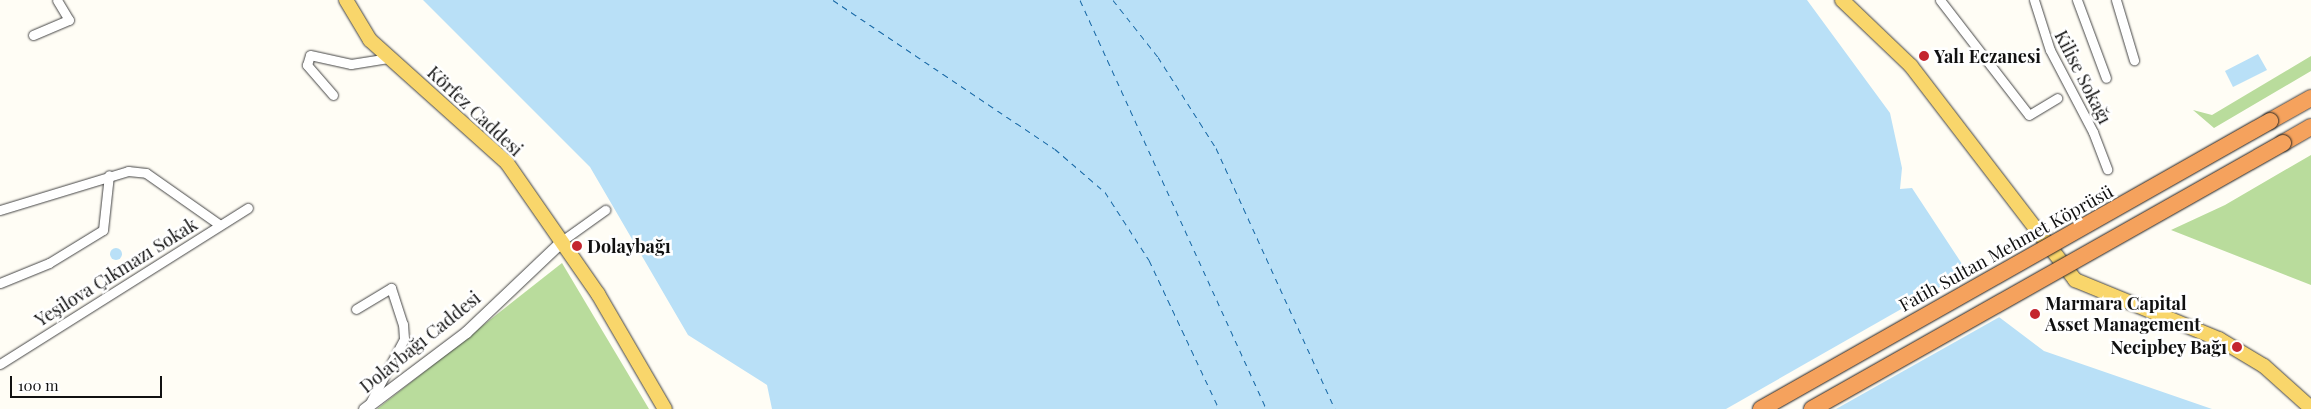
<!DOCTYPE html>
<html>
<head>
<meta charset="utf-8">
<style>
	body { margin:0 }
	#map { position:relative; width:2311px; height:409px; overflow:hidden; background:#fffdf5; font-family:"Playfair Display",serif }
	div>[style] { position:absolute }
	.forest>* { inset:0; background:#b9dc9c }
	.water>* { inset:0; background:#b9e0f7 }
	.round { border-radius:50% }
	.pier>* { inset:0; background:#fffdf5 }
	.ferry>* { height:1px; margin-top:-0.5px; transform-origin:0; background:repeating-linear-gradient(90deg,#1768a6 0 6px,transparent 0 11px) }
	.roads { filter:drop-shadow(0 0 1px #444) drop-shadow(0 0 1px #444) }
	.minor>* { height:9px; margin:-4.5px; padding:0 4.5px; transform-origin:4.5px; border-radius:4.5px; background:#fff }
	.tertiary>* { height:11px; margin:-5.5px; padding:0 5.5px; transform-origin:5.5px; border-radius:5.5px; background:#fff }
	.primary>* { height:14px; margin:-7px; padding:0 7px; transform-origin:7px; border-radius:7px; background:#f9d66b }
	.motorway>* { height:16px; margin:-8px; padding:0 8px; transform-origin:8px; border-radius:8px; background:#f5a25d }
	.bridges { filter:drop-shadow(0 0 1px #222) drop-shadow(0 0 1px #222) }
	.motorway-bridge>* { height:16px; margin:-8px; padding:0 8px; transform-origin:8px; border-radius:8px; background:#f5a25d }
	.dots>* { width:14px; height:14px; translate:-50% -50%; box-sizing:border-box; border:2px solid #fff; border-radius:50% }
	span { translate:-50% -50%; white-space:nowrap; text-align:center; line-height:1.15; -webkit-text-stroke:5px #fff; paint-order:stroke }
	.poi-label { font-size:18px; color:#111; font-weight:700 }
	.left { translate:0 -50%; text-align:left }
	.right { translate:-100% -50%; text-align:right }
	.street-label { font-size:18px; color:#111 }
	.scale { position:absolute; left:10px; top:376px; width:152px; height:22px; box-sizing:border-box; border:2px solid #111; border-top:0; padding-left:6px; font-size:15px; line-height:18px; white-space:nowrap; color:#111; -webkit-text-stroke:4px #fff; paint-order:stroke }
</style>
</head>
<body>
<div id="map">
	<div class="forest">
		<i style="clip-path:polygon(2311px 56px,2311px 71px,2214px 128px,2193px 110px,2212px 115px)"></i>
		<i style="clip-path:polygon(2311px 155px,2311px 285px,2171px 230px,2225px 205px)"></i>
		<i style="clip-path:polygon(562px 263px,649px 409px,377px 409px)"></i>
	</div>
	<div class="water">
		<i style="clip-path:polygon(423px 0,1807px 0,1890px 113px,1902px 168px,1900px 189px,1912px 188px,1995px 314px,2044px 351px,2212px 409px,772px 409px,767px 385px,688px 335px,590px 167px)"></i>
		<i style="clip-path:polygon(2258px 54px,2267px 70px,2233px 87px,2225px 71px)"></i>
		<i class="round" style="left:110px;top:248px;width:12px;height:12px"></i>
	</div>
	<div class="pier">
		<i style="clip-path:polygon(1968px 271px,2003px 315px,1836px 409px,1726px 409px)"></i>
	</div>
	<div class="ferry">
		<i style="left:833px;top:0;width:267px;rotate:33.9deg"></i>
		<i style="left:1055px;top:149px;width:66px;rotate:40.7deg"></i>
		<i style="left:1105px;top:192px;width:81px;rotate:57.1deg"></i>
		<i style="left:1149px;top:260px;width:165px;rotate:64.8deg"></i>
		<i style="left:1080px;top:0;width:449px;rotate:65.5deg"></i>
		<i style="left:1113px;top:0;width:73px;rotate:51.7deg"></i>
		<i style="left:1158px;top:57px;width:108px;rotate:57.5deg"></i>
		<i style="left:1216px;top:148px;width:287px;rotate:65.5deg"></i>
	</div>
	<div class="roads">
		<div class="minor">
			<i style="left:1940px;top:0;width:145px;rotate:52.3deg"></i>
			<i style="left:2029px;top:115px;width:33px;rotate:-31deg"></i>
			<i style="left:2034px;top:0;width:52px;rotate:72.3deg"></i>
			<i style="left:2050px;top:50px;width:93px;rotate:62.3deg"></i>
			<i style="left:2093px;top:132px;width:40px;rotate:69deg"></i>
			<i style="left:2077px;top:0;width:83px;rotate:69.6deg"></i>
			<i style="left:2116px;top:0;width:63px;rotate:73.3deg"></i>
			<i style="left:33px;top:35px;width:39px;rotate:-23deg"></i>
			<i style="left:69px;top:20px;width:23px;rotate:-121deg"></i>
			<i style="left:333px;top:95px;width:40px;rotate:-131deg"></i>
			<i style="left:307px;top:65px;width:10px;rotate:-73deg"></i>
			<i style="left:310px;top:55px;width:42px;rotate:12.4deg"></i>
			<i style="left:351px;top:64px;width:39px;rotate:-9deg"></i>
			<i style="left:0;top:210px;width:134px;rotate:-16.9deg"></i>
			<i style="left:128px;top:171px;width:18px;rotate:6deg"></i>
			<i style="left:146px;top:173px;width:90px;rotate:35.1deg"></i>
			<i style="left:563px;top:240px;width:52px;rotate:-35.5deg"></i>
			<i style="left:0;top:283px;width:53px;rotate:-22.2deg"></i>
			<i style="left:49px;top:263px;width:63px;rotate:-31.4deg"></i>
			<i style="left:103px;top:230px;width:55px;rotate:-83.8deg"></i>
			<i style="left:356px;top:309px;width:41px;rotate:-31deg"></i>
			<i style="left:391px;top:288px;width:38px;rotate:72deg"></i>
			<i style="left:403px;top:324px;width:15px;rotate:86deg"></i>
			<i style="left:404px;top:339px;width:72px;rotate:118deg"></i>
			<i style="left:0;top:364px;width:293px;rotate:-32.2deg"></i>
		</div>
		<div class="tertiary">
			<i style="left:364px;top:409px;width:128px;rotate:-37deg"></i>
			<i style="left:466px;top:332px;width:134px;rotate:-43.5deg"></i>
		</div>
		<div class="primary">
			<i style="left:346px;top:0;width:47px;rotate:59deg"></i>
			<i style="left:370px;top:40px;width:184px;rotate:41.9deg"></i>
			<i style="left:507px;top:163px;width:160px;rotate:55.2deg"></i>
			<i style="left:598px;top:294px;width:133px;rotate:59.8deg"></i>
			<i style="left:1842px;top:0;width:95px;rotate:43.7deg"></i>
			<i style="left:1911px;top:66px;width:270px;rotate:52.5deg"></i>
			<i style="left:2075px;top:280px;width:156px;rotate:22.3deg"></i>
			<i style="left:2219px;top:339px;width:52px;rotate:31deg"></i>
			<i style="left:2264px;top:366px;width:63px;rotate:41.8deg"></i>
		</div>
		<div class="motorway">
			<i style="left:2270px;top:121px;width:47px;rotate:-29.3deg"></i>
			<i style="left:2283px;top:143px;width:32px;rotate:-30deg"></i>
		</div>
	</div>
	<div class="bridges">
		<div class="motorway-bridge">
			<i style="left:1761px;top:409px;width:585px;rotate:-29.5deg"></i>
			<i style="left:1812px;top:409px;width:541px;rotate:-29.46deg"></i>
		</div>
	</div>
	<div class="dots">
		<i style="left:1924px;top:56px;background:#c4262e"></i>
		<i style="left:577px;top:246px;background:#c4262e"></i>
		<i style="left:2035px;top:314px;background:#c4262e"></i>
		<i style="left:2237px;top:347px;background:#c4262e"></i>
	</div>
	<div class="poi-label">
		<span class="left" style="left:1934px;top:56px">Yalı Eczanesi</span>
		<span class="left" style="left:587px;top:246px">Dolaybağı</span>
		<span class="left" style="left:2045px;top:314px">Marmara Capital<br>Asset Management</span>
		<span class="right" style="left:2227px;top:347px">Necipbey Bağı</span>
	</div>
	<div class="street-label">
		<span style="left:2083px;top:77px;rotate:63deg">Kilise Sokağı</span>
		<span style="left:475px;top:111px;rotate:43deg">Körfez Caddesi</span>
		<span style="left:2006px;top:248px;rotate:-29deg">Fatih Sultan Mehmet Köprüsü</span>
		<span style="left:116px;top:272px;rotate:-32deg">Yeşilova Çıkmazı Sokak</span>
		<span style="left:420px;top:342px;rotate:-39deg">Dolaybağı Caddesi</span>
	</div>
	<div class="scale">100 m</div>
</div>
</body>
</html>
